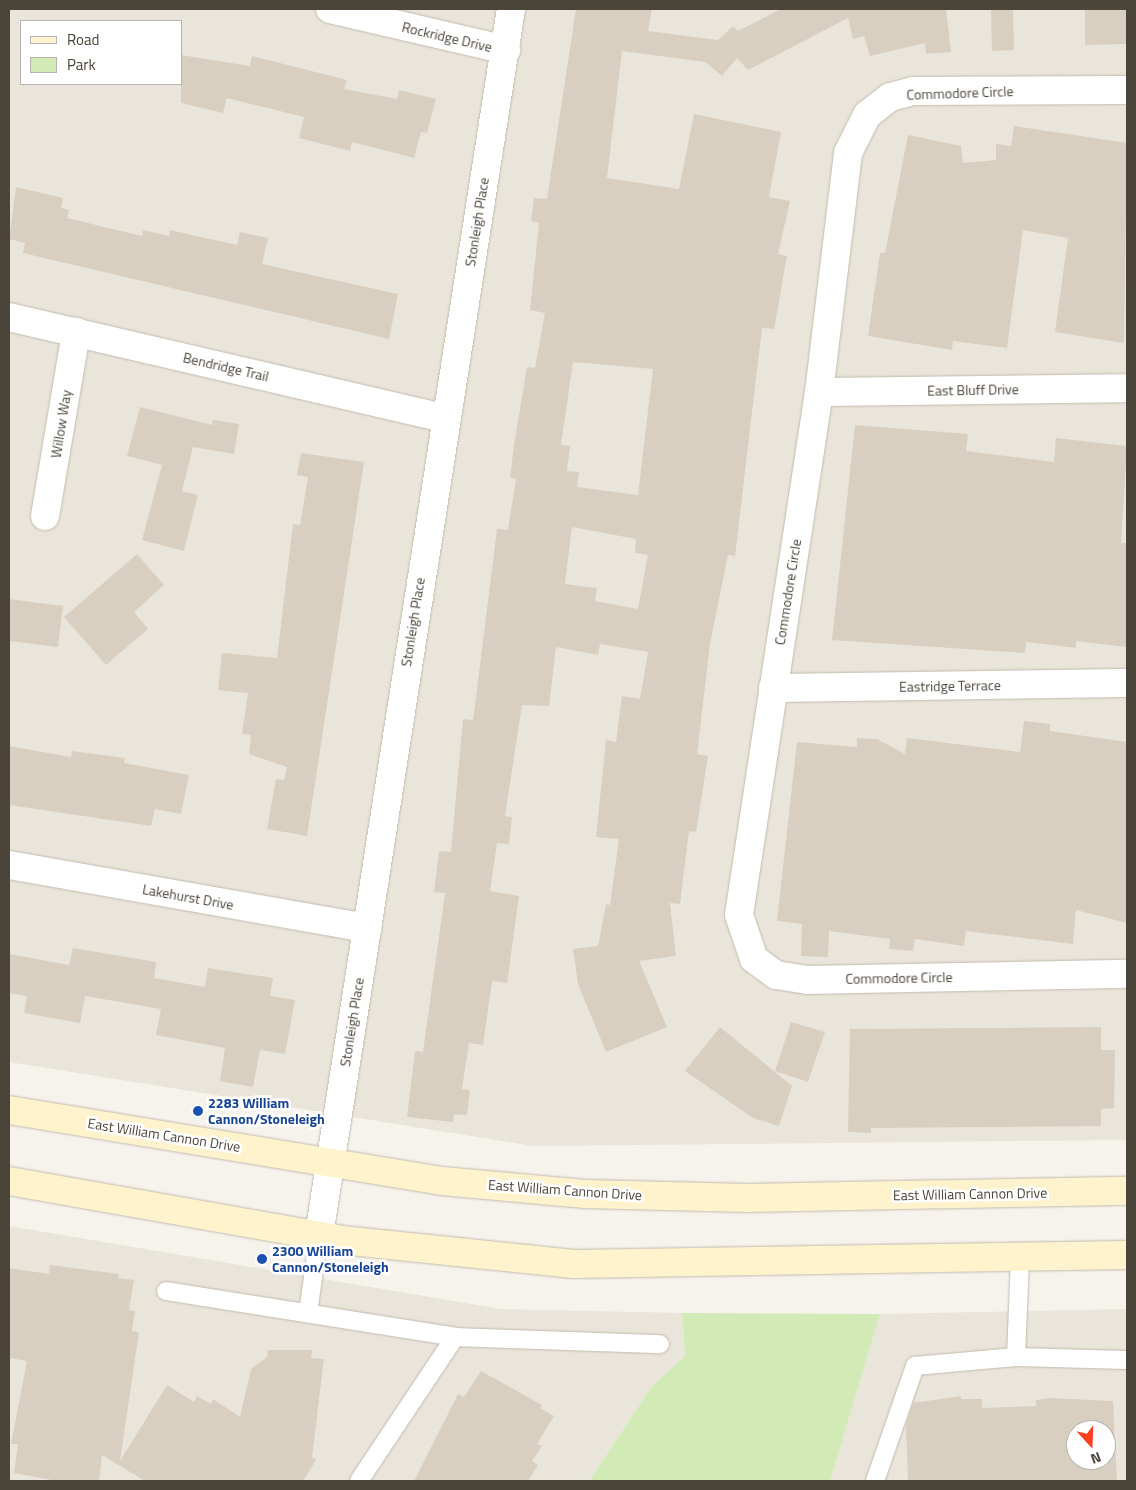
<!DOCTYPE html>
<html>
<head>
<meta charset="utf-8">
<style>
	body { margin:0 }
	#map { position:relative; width:1136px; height:1490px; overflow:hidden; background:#f6f3ec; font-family:"Titillium Web",sans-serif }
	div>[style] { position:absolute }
	.residential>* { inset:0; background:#eae5da }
	.green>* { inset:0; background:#d2eab5 }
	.building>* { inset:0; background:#d8cfc1 }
	.roads { filter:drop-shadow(0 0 1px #c2bbae) drop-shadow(0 0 1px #c2bbae) }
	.service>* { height:18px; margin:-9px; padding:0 9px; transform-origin:9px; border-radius:9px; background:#fff }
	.minor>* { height:28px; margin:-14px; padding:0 14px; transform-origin:14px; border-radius:14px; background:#fff }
	.tertiary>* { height:28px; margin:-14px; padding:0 14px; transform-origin:14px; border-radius:14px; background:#fff }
	.secondary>* { height:28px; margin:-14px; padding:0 14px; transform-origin:14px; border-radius:14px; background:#fff3cd }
	.dots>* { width:14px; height:14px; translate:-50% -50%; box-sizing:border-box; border:2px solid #fff; border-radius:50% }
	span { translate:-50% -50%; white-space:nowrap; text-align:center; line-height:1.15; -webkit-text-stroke:5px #fff; paint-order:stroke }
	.street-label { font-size:14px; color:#4b4439 }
	.transit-label { font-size:14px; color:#164399; font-weight:700 }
	.left { translate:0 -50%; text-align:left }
	.frame { position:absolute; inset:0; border:10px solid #4b4439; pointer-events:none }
	.legend { position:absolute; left:20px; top:20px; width:162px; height:65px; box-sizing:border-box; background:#fff; border:1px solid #b7b4b0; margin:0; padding:6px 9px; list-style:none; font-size:15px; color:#4b4439 }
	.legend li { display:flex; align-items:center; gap:10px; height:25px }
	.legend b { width:25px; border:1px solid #b7b4b0 }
	.north { position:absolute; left:1066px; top:1420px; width:50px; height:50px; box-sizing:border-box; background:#fff; border:1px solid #b7b4b0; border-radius:50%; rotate:160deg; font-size:14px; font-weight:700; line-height:20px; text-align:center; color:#4b4439 }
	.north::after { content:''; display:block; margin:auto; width:18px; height:22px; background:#fc3f1d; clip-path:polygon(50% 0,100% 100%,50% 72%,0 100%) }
</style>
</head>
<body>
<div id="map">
	<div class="residential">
		<i style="clip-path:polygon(evenodd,9px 9px,1127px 9px,1127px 1140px,533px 1146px,9px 1062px,9px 9px,21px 21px,181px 21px,181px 84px,21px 84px,21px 21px)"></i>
		<i style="clip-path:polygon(9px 1226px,501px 1309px,682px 1313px,685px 1356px,652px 1386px,589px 1481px,9px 1481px)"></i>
		<i style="clip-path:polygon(evenodd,1127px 1309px,1127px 1481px,830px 1481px,880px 1314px,1127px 1309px,1076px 1430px,1106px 1430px,1106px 1460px,1076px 1460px,1076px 1430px)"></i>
	</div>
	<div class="green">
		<i style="clip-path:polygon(682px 1313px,880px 1314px,830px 1481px,589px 1481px,652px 1386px,685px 1356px)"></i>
	</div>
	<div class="building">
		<i style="clip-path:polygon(evenodd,576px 9px,652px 9px,648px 31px,718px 40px,733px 26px,738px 31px,781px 9px,946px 9px,951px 52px,926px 54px,925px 43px,870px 56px,864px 36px,853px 39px,848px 18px,748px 70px,737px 58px,722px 76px,705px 62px,622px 51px,607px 178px,679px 189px,694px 114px,781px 132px,769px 197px,790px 201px,778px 254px,787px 256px,774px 329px,762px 328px,735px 556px,728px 555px,710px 644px,697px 754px,708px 756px,696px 832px,689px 831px,680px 904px,670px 903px,676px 956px,639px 961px,667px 1027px,606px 1052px,578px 984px,573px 949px,598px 946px,606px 904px,610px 905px,619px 839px,596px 837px,606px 740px,616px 742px,622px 696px,640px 699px,648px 652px,600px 644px,598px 655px,556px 647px,549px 706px,522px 705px,505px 816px,512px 817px,509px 844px,497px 843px,490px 891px,519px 896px,507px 983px,492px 981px,483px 1045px,469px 1043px,462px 1089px,470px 1090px,467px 1115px,454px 1114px,453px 1122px,407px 1117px,415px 1051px,423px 1052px,445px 893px,434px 892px,439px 851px,451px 852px,463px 719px,473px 720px,497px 529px,508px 530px,516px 479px,510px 478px,514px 445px,527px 367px,535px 368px,545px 313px,530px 310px,539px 223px,531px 221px,534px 198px,547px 199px,576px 9px,573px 362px,653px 369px,638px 495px,577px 487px,579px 472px,567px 471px,570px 446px,561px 445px,573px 362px,576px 9px,572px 527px,636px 539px,635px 553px,648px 555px,638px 609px,595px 601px,597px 588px,565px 584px,572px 527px)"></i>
		<i style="clip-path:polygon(991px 9px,1013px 9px,1014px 50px,992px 51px)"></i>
		<i style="clip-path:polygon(1085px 9px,1126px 9px,1127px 44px,1085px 45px)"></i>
		<i style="clip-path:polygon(181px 55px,250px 66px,252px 56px,347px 80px,344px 89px,397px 99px,399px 90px,436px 99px,427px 133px,421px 132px,414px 158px,352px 142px,350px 151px,299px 138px,304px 117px,227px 98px,223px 113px,181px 103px)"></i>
		<i style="clip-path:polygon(1014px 126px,1127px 143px,1124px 343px,1055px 332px,1068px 238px,1023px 230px,1007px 348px,953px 341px,952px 350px,868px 336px,880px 253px,885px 253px,908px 135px,961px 146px,963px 163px,996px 160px,996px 144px,1011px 146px)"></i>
		<i style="clip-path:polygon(16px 187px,63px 198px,61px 208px,69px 210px,67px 218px,142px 236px,143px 230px,169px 236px,170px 230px,237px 245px,240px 232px,268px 238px,262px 264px,398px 294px,389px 339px,23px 253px,25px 243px,9px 239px)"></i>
		<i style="clip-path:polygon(140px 407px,212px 425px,213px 420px,239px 424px,234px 454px,193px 447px,182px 491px,198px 495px,184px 551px,142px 540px,162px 465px,127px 456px)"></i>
		<i style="clip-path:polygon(855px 425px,968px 434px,966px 451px,1054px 462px,1056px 438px,1127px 446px,1121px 543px,1127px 543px,1127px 647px,1076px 641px,1076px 648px,1026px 642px,1025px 653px,832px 640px)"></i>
		<i style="clip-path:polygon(301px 453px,364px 462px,307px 836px,267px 829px,276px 779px,284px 780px,287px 767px,249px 754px,251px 735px,242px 734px,248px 693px,218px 690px,222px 653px,277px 658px,293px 524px,300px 525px,308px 477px,297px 475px)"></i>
		<i style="clip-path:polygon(137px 554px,164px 585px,134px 612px,148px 629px,106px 665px,64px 617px)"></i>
		<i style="clip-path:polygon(9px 599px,63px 606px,58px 647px,9px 641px)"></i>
		<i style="clip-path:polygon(1024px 721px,1050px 724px,1050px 731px,1127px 742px,1127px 923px,1076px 910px,1073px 944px,966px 931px,964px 946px,915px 939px,913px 951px,889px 949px,890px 939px,829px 931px,828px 957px,801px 956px,802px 924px,777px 921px,797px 742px,857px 747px,857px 738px,877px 739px,905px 754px,907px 738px,1020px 752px)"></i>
		<i style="clip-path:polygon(9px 746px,71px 757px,72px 751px,125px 758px,124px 763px,189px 775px,181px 814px,155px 809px,151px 826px,9px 805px)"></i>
		<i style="clip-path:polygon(73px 948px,156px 962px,154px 978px,205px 987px,208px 968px,273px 978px,270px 996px,295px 1000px,285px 1054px,260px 1050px,253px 1087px,220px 1081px,225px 1048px,156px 1035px,161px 1009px,85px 996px,80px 1023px,24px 1013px,27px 996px,9px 993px,9px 954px,69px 965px)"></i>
		<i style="clip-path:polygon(791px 1022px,825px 1032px,808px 1082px,775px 1071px)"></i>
		<i style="clip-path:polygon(720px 1027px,792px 1086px,779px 1126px,753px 1118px,685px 1071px)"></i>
		<i style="clip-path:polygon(1101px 1027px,1101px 1050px,1115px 1050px,1114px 1108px,1101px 1109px,1101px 1126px,871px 1128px,871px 1133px,848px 1132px,850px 1029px)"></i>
		<i style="clip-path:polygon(50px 1265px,119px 1274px,118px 1278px,134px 1280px,129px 1310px,135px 1311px,132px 1331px,139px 1332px,120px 1461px,167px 1385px,194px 1402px,197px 1396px,211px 1404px,213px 1399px,240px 1417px,251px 1369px,267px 1357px,268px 1350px,312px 1350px,311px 1358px,324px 1359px,312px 1457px,316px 1460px,303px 1481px,145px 1481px,102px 1455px,99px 1481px,57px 1481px,14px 1473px,18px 1444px,11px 1444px,27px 1361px,9px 1358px,9px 1268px,49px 1274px)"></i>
		<i style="clip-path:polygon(481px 1371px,542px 1405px,540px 1408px,554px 1416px,537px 1444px,542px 1446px,532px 1461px,538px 1465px,528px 1481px,414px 1481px,458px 1394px,464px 1397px)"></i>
		<i style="clip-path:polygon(evenodd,961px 1396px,961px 1399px,982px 1399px,982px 1408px,1036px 1406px,1036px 1400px,1049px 1398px,1113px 1401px,1117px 1481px,908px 1481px,906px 1426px,913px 1403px,961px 1396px,1076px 1430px,1106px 1430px,1106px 1460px,1076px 1460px,1076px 1430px)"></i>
	</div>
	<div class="roads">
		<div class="service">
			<i style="left:166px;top:1291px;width:293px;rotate:9deg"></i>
			<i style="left:455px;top:1337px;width:205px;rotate:2deg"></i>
			<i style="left:308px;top:1313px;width:79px;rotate:-82deg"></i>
			<i style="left:1016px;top:1357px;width:111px;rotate:1.5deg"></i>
			<i style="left:359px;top:1481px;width:173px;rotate:-56.3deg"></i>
			<i style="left:875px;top:1481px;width:122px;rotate:-70.8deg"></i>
			<i style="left:915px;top:1366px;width:101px;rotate:-5.1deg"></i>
			<i style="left:1016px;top:1357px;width:100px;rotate:-87.7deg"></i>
		</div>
		<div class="minor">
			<i style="left:330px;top:9px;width:181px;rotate:13.1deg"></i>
			<i style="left:1127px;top:90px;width:214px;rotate:179.7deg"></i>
			<i style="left:913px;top:91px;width:24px;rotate:165deg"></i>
			<i style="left:890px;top:97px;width:29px;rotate:142deg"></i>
			<i style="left:867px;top:115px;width:42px;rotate:116.6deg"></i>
			<i style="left:848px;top:153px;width:241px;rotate:96.9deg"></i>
			<i style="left:819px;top:392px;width:529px;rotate:98.7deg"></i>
			<i style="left:739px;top:915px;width:46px;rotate:71.2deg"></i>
			<i style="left:754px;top:959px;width:27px;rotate:36deg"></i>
			<i style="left:776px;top:975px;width:32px;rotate:9deg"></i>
			<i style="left:808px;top:980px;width:319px;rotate:-1.1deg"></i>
			<i style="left:9px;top:317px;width:447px;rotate:13.1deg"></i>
			<i style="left:819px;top:392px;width:308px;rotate:-0.7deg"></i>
			<i style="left:45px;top:516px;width:187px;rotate:-80.4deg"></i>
			<i style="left:773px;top:688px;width:354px;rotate:-0.8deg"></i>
			<i style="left:9px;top:865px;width:364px;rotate:10deg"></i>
		</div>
		<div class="tertiary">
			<i style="left:319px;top:1235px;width:1241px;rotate:-81.1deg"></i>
		</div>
		<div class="secondary">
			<i style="left:9px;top:1110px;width:439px;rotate:9.3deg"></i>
			<i style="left:442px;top:1181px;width:144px;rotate:5.2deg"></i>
			<i style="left:585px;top:1194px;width:163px;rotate:1.4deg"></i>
			<i style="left:748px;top:1198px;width:379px;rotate:-1.1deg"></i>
			<i style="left:9px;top:1181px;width:347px;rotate:10deg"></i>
			<i style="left:351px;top:1241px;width:224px;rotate:5.9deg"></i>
			<i style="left:574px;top:1264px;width:553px;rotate:-0.93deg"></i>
		</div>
	</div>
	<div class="dots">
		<i style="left:198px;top:1111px;background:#1a4fb4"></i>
		<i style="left:262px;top:1259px;background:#1a4fb4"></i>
	</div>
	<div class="street-label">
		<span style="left:447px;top:37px;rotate:13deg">Rockridge Drive</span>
		<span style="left:960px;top:93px;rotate:-2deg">Commodore Circle</span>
		<span style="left:477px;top:222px;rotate:-81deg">Stonleigh Place</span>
		<span style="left:226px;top:367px;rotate:13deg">Bendridge Trail</span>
		<span style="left:973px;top:390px;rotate:-1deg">East Bluff Drive</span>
		<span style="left:61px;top:424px;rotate:-81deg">Willow Way</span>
		<span style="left:788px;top:592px;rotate:-81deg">Commodore Circle</span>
		<span style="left:413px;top:622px;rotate:-81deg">Stonleigh Place</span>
		<span style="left:950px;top:686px;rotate:-1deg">Eastridge Terrace</span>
		<span style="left:188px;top:897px;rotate:10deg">Lakehurst Drive</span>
		<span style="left:899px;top:978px;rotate:-1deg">Commodore Circle</span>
		<span style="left:352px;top:1022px;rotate:-81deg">Stonleigh Place</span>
		<span style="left:164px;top:1135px;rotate:9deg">East William Cannon Drive</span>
		<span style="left:565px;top:1190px;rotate:4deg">East William Cannon Drive</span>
		<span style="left:970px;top:1194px;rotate:-1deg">East William Cannon Drive</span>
	</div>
	<div class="transit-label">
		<span class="left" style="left:208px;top:1111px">2283 William<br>Cannon/Stoneleigh</span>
		<span class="left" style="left:272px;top:1259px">2300 William<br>Cannon/Stoneleigh</span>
	</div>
	<div class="frame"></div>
	<ul class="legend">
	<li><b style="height:6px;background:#fff3cd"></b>Road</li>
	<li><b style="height:14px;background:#d2eab5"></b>Park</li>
	</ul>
	<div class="north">N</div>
</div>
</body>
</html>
